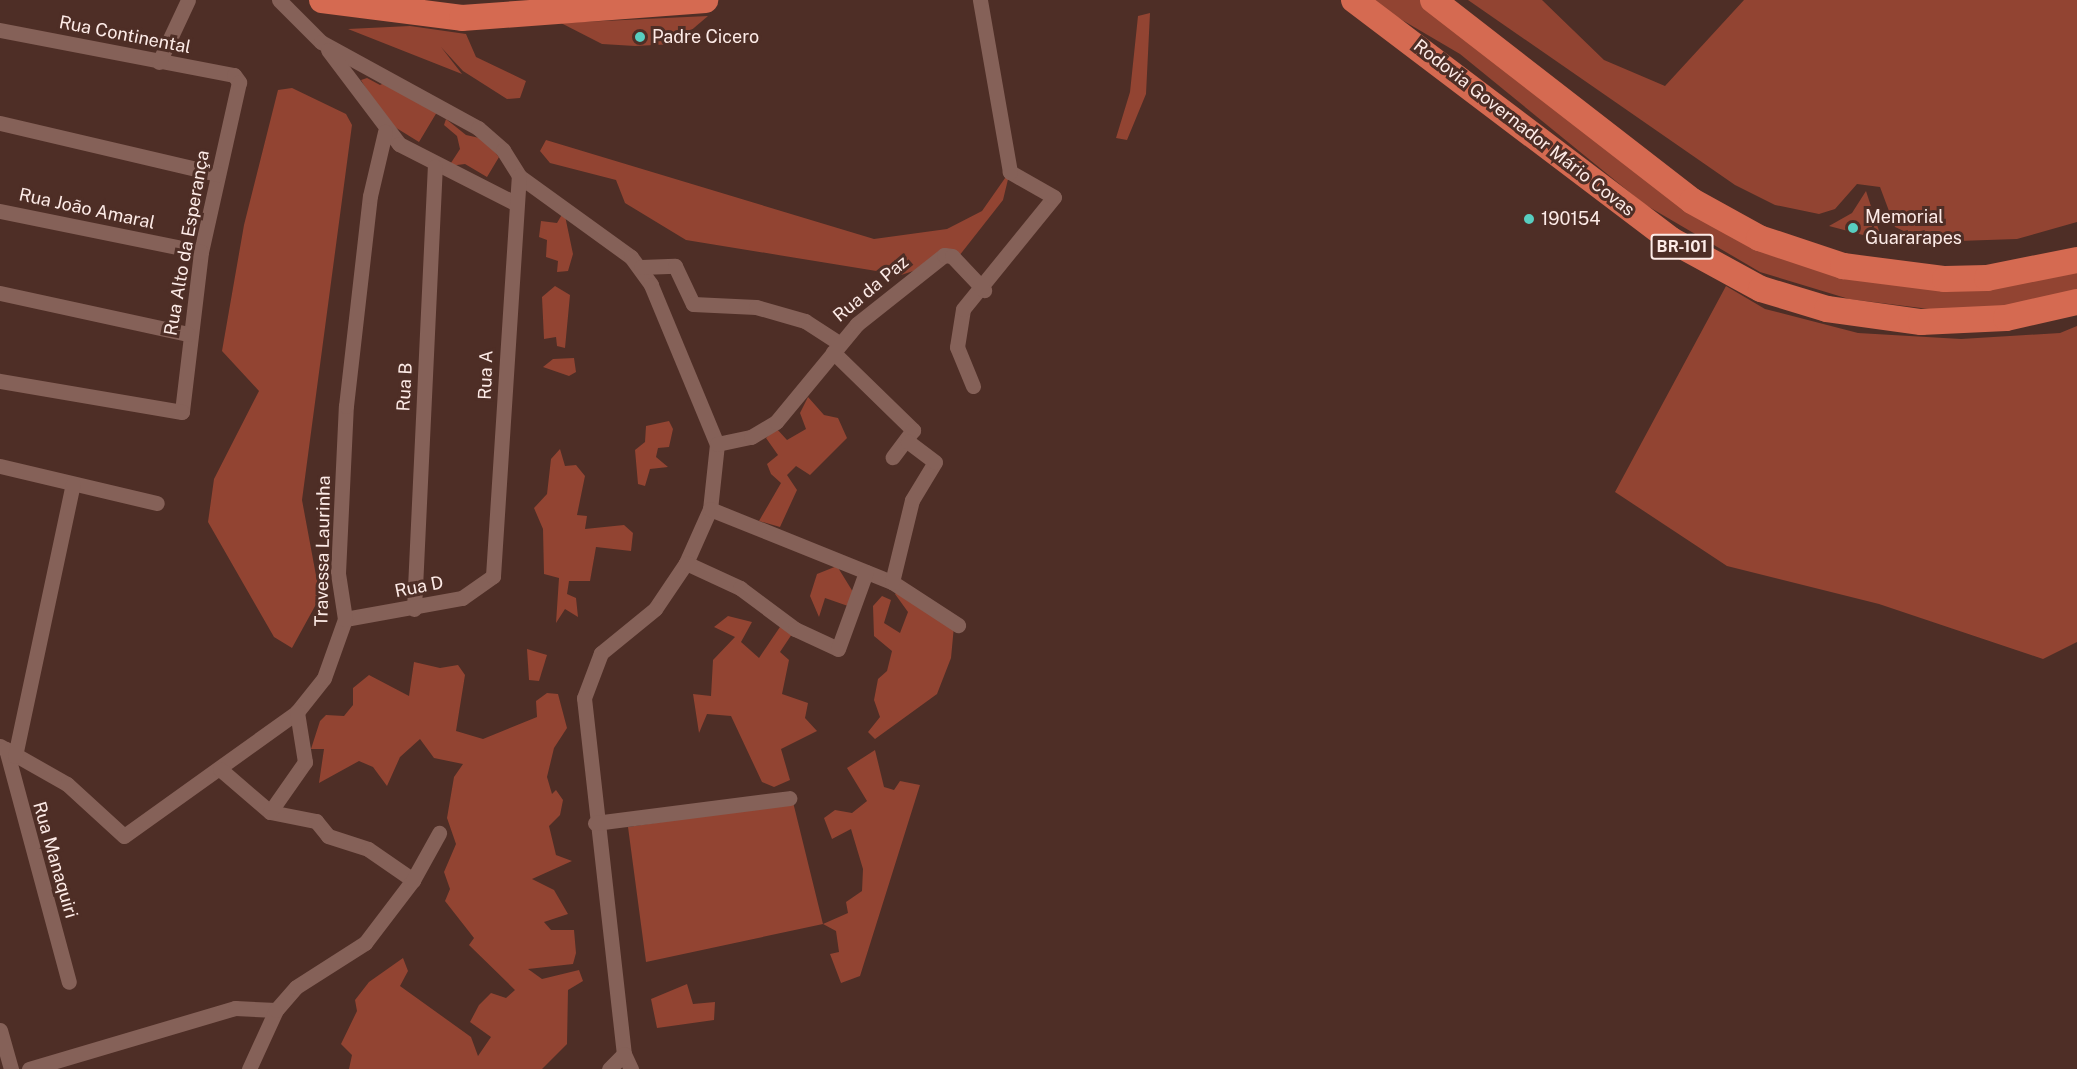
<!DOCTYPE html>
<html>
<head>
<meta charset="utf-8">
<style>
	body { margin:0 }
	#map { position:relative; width:2077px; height:1069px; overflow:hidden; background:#4e2e26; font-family:"Public Sans",sans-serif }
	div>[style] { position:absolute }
	.green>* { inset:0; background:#924432 }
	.minor>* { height:15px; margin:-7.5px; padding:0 7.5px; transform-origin:7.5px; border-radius:7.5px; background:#856158 }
	.trunk>* { height:26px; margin:-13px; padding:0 13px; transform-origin:13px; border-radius:13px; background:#d56a51 }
	.dots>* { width:16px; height:16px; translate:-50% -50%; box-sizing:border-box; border:3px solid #4e2e26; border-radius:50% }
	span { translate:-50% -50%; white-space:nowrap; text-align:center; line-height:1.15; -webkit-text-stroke:6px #4e2e26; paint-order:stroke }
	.shield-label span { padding:2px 4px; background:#4e2e26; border:2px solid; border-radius:4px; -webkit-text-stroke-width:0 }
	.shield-label { font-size:16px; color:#fdebe7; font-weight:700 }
	.street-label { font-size:18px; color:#fdebe7 }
	.poi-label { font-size:18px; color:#fdebe7 }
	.left { translate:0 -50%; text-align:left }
</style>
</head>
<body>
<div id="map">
	<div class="green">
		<i style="clip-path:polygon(1368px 0,1421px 0,1622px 159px,1867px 278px,2077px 265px,2077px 296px,2037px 306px,1945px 311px,1849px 299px,1760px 272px,1644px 204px,1460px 54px)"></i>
		<i style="clip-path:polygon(1468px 0,1542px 0,1604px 60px,1665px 86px,1744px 0,2077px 0,2077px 222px,2017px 239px,1928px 242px,1895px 227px,1880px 187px,1857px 184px,1835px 209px,1819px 214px,1775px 205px,1735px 185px)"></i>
		<i style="clip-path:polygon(1150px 13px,1146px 94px,1127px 140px,1116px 138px,1130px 92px,1138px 16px)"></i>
		<i style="clip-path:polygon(708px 16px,675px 44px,635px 46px,602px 44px,561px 23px)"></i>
		<i style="clip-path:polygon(410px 26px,466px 34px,476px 57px,526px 81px,520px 98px,507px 99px,463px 71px,441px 47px,462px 74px,348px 29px)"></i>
		<i style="clip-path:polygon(367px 78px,380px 85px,388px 81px,437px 112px,419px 142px,385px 121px,361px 80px)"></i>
		<i style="clip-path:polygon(292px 88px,346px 114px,352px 125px,302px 500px,320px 597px,292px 648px,274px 637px,208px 522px,214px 479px,259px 391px,222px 351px,244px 225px,278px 90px)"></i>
		<i style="clip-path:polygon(446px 119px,466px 135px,484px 139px,499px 157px,487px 177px,465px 164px,449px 166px,460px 149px,457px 136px,444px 125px)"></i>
		<i style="clip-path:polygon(546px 140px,874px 239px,947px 229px,982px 211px,1010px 171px,1003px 200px,959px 256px,901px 275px,686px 240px,625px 203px,616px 180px,550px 163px,540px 151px)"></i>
		<i style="clip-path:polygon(1866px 191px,1882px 240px,1829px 226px,1852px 213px)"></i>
		<i style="clip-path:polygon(564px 211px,573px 254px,568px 271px,557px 272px,558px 261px,546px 257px,547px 240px,539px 237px,541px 221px,557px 223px)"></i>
		<i style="clip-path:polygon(555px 286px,570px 295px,565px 348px,557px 346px,556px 337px,544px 339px,542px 297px)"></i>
		<i style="clip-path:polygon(1726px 286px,1765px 309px,1858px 333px,1961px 339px,2060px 333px,2077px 326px,2077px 642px,2043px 659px,1879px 604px,1727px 566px,1615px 492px)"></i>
		<i style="clip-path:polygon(574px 358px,576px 372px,569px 376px,543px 367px,553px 359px)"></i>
		<i style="clip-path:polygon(808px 397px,824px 415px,838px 418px,847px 438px,810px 475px,796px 466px,787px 475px,797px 490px,780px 527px,759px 521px,781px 483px,771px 474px,767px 464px,778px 455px,766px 438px,776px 428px,787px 440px,806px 429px,800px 413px)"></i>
		<i style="clip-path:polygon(669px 421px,673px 429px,669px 447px,658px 448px,656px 457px,668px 467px,650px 469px,645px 486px,638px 484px,635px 450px,645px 442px,646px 426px)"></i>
		<i style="clip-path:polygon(560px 449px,565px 466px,576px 465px,585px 476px,577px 515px,587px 516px,585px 529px,624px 525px,633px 533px,631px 551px,596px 547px,590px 581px,569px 581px,567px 594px,576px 598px,578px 617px,565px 609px,556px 623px,559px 578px,544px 574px,543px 529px,534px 508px,547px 494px,551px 459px)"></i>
		<i style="clip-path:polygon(837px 566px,853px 592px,848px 606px,825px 598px,819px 617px,810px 596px,817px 574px)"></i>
		<i style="clip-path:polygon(899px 589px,954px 626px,951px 658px,937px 694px,875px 739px,868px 732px,880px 717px,874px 700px,878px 679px,887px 671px,892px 651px,874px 636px,873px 606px,882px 596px,891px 600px,884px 623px,900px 633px,908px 612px,895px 594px)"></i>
		<i style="clip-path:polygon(728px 616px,752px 622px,741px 642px,759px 658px,782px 624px,792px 634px,780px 652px,789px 660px,782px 694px,808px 703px,805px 718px,817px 731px,781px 749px,790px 780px,774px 787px,762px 782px,731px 716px,707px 714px,699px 733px,693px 694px,711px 696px,713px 660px,735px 637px,714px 627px)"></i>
		<i style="clip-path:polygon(527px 649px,547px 655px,539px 681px,529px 680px)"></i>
		<i style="clip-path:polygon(414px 662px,440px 668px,458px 665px,465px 675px,456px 731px,483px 739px,537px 717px,536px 701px,547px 693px,558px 694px,567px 728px,554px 748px,547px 777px,552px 794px,556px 790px,563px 800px,560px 815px,549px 826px,556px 855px,572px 861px,532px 879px,554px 890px,568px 914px,544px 922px,551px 930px,574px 930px,576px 953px,573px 964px,528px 969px,542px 979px,579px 970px,583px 981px,568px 990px,567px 1044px,542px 1069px,349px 1069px,352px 1055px,341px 1044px,357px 1011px,355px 1000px,369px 982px,403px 958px,408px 971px,400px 986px,471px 1037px,478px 1056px,491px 1037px,470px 1022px,479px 1005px,491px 993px,506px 998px,515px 990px,469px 945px,474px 938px,445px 901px,450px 889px,444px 872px,456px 844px,447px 818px,454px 777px,463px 764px,434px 758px,420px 739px,400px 757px,387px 786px,373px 767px,359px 761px,319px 783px,324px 749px,311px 749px,320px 721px,326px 715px,344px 716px,353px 705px,353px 688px,369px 675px,409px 696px)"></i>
		<i style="clip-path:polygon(875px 750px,884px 787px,894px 790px,900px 781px,920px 785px,860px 976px,841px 983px,830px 954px,839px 952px,836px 931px,823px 924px,646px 962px,628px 827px,793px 802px,823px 924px,848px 913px,846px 902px,862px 891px,863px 869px,851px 829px,832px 839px,824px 818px,835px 810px,852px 813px,867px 801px,847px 768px)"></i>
		<i style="clip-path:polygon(687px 984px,693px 1004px,715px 1002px,714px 1020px,657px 1028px,651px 999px)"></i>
	</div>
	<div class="minor">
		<i style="left:279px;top:0;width:59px;rotate:45deg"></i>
		<i style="left:321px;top:42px;width:179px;rotate:28.7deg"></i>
		<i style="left:478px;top:128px;width:33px;rotate:41deg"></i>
		<i style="left:503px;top:150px;width:31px;rotate:58deg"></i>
		<i style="left:519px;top:176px;width:138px;rotate:35.9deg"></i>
		<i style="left:631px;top:257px;width:34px;rotate:54deg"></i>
		<i style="left:651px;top:285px;width:172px;rotate:67.5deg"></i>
		<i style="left:717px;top:444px;width:65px;rotate:96.1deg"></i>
		<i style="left:710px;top:509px;width:59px;rotate:114deg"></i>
		<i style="left:686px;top:563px;width:55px;rotate:124deg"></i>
		<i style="left:655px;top:609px;width:70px;rotate:140.8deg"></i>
		<i style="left:601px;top:653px;width:48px;rotate:110.7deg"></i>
		<i style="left:584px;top:698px;width:358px;rotate:83.6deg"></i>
		<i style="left:624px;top:1054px;width:17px;rotate:65deg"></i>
		<i style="left:0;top:30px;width:238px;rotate:10.9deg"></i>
		<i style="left:234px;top:75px;width:9px;rotate:54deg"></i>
		<i style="left:239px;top:82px;width:174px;rotate:102.6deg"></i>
		<i style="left:201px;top:252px;width:161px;rotate:96.8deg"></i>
		<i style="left:182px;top:412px;width:185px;rotate:-170.3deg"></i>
		<i style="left:328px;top:50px;width:118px;rotate:52.9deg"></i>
		<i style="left:399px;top:144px;width:130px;rotate:27deg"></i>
		<i style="left:159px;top:62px;width:68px;rotate:-64.9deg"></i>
		<i style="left:0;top:123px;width:224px;rotate:13.2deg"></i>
		<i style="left:0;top:211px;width:205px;rotate:11.5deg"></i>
		<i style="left:641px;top:267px;width:34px;rotate:-2deg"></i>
		<i style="left:675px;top:266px;width:42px;rotate:64.7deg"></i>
		<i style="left:693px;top:304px;width:63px;rotate:2.7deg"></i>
		<i style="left:756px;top:307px;width:51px;rotate:15.9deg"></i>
		<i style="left:805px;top:321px;width:40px;rotate:32.9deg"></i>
		<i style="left:0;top:293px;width:192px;rotate:12.3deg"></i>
		<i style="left:833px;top:352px;width:112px;rotate:44.3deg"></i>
		<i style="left:913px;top:430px;width:34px;rotate:127deg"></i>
		<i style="left:973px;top:386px;width:42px;rotate:-112.3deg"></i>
		<i style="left:957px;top:347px;width:38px;rotate:-81deg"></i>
		<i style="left:963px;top:309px;width:144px;rotate:-50.9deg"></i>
		<i style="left:1054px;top:197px;width:51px;rotate:-150.4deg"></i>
		<i style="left:1010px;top:172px;width:175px;rotate:-99.9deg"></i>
		<i style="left:717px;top:444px;width:35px;rotate:-12deg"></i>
		<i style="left:751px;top:437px;width:29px;rotate:-31deg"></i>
		<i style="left:776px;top:422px;width:127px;rotate:-50.4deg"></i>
		<i style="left:857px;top:324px;width:111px;rotate:-38.4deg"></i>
		<i style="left:944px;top:255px;width:8px;rotate:7deg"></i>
		<i style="left:952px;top:256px;width:47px;rotate:46.7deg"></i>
		<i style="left:0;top:466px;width:161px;rotate:13.3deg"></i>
		<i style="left:710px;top:509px;width:196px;rotate:21.9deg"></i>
		<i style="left:892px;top:582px;width:79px;rotate:33.1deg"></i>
		<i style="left:686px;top:563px;width:60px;rotate:24.8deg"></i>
		<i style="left:740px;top:588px;width:69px;rotate:36.7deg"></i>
		<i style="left:795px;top:629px;width:47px;rotate:24.9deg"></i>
		<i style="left:838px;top:649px;width:82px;rotate:-70deg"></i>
		<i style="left:892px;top:582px;width:84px;rotate:-76.3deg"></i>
		<i style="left:912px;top:500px;width:44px;rotate:-58.8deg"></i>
		<i style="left:935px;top:462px;width:34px;rotate:-143deg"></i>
		<i style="left:414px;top:609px;width:443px;rotate:-87.3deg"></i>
		<i style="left:345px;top:619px;width:119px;rotate:-10.2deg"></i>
		<i style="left:462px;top:598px;width:38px;rotate:-35deg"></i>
		<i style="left:493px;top:576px;width:401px;rotate:-86.3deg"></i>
		<i style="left:0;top:746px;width:77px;rotate:29.6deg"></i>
		<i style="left:67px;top:784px;width:77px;rotate:42.4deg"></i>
		<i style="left:124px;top:836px;width:213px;rotate:-35.6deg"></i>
		<i style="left:297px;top:712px;width:43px;rotate:-51.5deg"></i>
		<i style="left:324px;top:678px;width:63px;rotate:-70.4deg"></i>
		<i style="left:345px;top:619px;width:47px;rotate:-98.7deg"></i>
		<i style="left:338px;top:573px;width:167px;rotate:-87.3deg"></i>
		<i style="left:346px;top:406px;width:211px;rotate:-83.5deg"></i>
		<i style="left:370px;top:196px;width:66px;rotate:-76.8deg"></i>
		<i style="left:6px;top:749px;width:241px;rotate:74.9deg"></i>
		<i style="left:15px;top:756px;width:278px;rotate:-78deg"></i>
		<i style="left:220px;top:769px;width:66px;rotate:40.7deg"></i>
		<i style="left:270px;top:812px;width:47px;rotate:11.1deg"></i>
		<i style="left:316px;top:821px;width:19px;rotate:51deg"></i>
		<i style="left:328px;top:836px;width:42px;rotate:18deg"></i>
		<i style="left:368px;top:849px;width:55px;rotate:34.6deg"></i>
		<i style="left:270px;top:812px;width:61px;rotate:-55deg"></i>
		<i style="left:305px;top:762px;width:51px;rotate:-99.1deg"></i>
		<i style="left:595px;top:823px;width:196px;rotate:-7.3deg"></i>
		<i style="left:0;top:1030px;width:41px;rotate:74.2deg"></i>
		<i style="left:29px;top:1069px;width:215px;rotate:-16.5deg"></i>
		<i style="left:235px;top:1008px;width:41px;rotate:2.8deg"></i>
		<i style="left:249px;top:1069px;width:65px;rotate:-65.4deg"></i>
		<i style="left:276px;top:1010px;width:30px;rotate:-49deg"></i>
		<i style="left:296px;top:987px;width:82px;rotate:-32.5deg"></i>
		<i style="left:365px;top:943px;width:79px;rotate:-52.7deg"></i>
		<i style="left:413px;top:880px;width:54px;rotate:-61deg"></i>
		<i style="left:609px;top:1069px;width:21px;rotate:-45deg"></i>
	</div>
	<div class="trunk">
		<i style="left:322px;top:0;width:141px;rotate:7.3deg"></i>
		<i style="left:462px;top:18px;width:244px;rotate:-4.2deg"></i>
		<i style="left:1354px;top:0;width:398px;rotate:37.1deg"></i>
		<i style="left:1671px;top:240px;width:102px;rotate:28.6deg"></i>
		<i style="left:1761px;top:289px;width:69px;rotate:16.9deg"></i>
		<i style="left:1827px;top:309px;width:95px;rotate:7.9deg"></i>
		<i style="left:1921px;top:322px;width:85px;rotate:-2.7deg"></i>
		<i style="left:2006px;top:318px;width:73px;rotate:-12.7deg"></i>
		<i style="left:1433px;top:0;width:328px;rotate:37.8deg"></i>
		<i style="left:1692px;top:201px;width:77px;rotate:28.9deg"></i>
		<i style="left:1759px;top:238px;width:89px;rotate:18.4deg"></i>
		<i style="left:1843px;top:266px;width:103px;rotate:7.3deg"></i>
		<i style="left:1945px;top:279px;width:42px;rotate:-1.4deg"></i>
		<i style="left:1987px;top:278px;width:92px;rotate:-11.3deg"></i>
	</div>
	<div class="dots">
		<i style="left:640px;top:37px;background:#58cec0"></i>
		<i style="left:1529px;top:219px;background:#58cec0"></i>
		<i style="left:1853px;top:228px;background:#58cec0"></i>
	</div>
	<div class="shield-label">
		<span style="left:1682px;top:247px">BR-101</span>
	</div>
	<div class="street-label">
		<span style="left:125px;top:35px;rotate:11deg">Rua Continental</span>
		<span style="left:1524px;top:128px;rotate:38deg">Rodovia Governador Mário Covas</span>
		<span style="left:87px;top:209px;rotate:12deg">Rua João Amaral</span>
		<span style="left:187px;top:243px;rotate:-80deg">Rua Alto da Esperança</span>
		<span style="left:871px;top:289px;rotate:-40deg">Rua da Paz</span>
		<span style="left:486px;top:375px;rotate:-88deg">Rua A</span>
		<span style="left:405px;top:387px;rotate:-87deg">Rua B</span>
		<span style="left:323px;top:551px;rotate:-89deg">Travessa Laurinha</span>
		<span style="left:419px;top:587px;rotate:-11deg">Rua D</span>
		<span style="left:55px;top:860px;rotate:74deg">Rua Manaquiri</span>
	</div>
	<div class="poi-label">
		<span class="left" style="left:652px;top:37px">Padre Cicero</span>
		<span class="left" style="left:1865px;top:228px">Memorial<br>Guararapes</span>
		<span class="left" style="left:1541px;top:219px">190154</span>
	</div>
</div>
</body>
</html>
